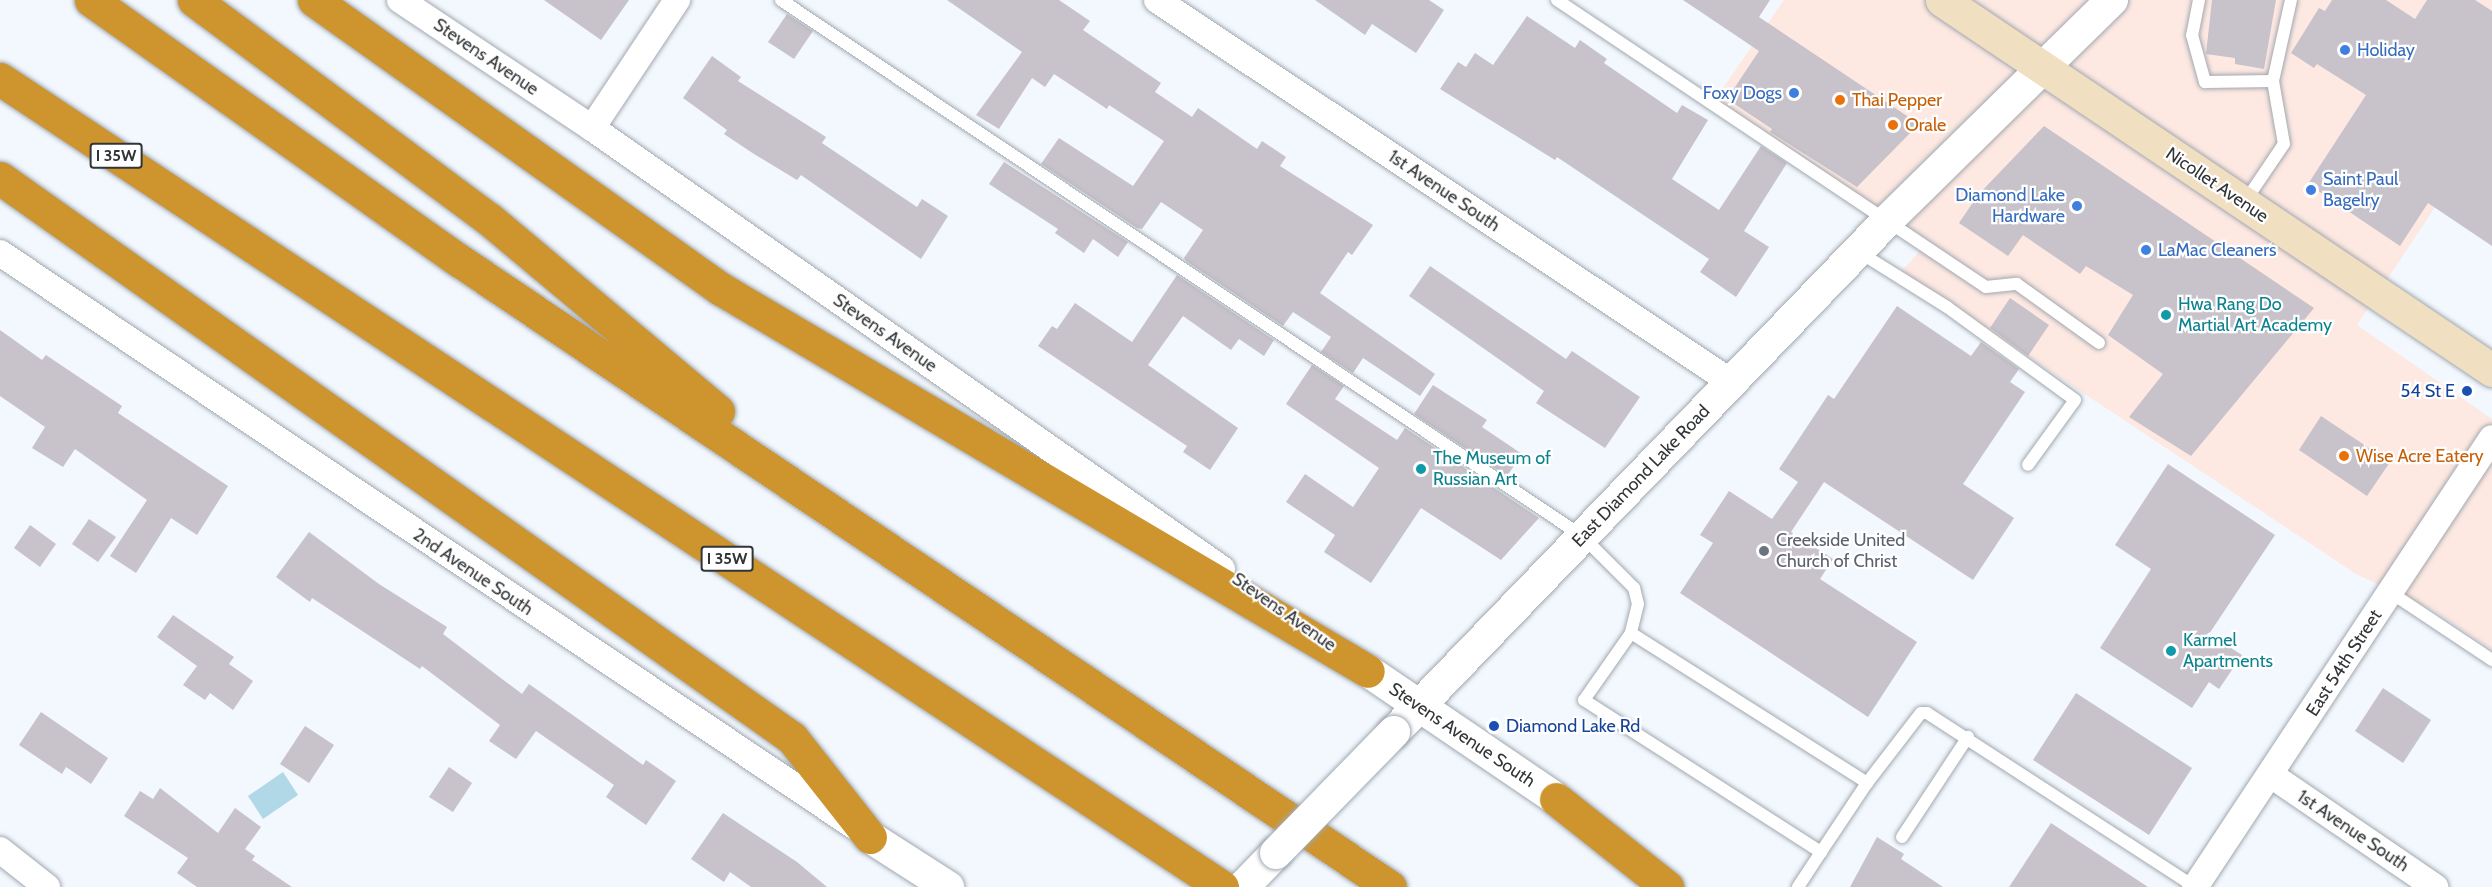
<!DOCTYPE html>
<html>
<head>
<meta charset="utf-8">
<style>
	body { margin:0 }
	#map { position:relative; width:2492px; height:887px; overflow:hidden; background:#f2f8fe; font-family:Cabin,sans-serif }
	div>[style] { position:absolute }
	.commercial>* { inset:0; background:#fde8e2 }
	.water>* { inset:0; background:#b0d8e6 }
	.building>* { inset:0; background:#c8c2ca }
	.roads { filter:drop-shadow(0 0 2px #a2a8af) drop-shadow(0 0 2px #a2a8af) }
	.service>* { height:12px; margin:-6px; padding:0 6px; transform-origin:6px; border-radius:6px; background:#fff }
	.minor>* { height:26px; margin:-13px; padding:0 13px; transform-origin:13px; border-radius:13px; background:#fff }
	.tertiary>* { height:32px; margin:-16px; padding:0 16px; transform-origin:16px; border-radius:16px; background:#fff }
	.secondary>* { height:33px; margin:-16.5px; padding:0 16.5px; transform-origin:16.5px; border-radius:16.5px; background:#f0dfc1 }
	.motorway>* { height:33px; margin:-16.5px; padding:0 16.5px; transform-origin:16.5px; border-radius:16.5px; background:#ce952f }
	.bridges { filter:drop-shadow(0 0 2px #a2a8af) drop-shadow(0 0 2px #a2a8af) }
	.tertiary-bridge>* { height:32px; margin:-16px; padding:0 16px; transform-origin:16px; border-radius:16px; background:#fff }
	.dots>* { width:16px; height:16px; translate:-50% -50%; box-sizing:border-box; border:3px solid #fff; border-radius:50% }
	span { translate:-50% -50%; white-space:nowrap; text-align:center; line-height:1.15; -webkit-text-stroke:4.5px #fff; paint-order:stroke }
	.shield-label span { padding:2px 4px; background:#fff; border:2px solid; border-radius:4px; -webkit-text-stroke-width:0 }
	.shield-label { font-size:16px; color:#323537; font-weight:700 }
	.shop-label { font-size:18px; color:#366cbe }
	.left { translate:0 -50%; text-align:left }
	.right { translate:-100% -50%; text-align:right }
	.street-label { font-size:18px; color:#323537 }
	.food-label { font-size:18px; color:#c56008 }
	.culture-label { font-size:18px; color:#0d838f }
	.transit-label { font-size:18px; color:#164399 }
	.worship-label { font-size:18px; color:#5b616d }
</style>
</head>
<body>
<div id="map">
	<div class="commercial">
		<i style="clip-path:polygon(1784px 0,2492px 0,2492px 121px,2357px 325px,2492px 419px,2492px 650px,2431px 609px,2356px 574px,1901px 272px,1926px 244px,1716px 98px)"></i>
	</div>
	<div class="water">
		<i style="clip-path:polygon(283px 772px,298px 795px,263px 819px,248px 796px)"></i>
	</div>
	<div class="building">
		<i style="clip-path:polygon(544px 0,629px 0,601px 40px)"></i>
		<i style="clip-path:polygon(947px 0,1059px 0,1090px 21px,1083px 30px,1161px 83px,1155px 92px,1192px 117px,1198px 108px,1257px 149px,1262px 141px,1286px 157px,1280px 166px,1373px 225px,1352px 255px,1348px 252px,1320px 293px,1435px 374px,1420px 396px,1363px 358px,1353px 373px,1321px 352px,1331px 337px,1293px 312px,1283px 326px,1186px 261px,1184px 258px,1203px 230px,1161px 202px,1142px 229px,1137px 228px,1041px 164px,1059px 138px,1133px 186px,1164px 141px,1109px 105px,1107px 109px,1054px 74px,1045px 87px,1032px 78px,999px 129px,976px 115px,1022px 52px)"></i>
		<i style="clip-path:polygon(1315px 0,1429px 0,1444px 10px,1416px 53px,1372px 24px,1365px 35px)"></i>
		<i style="clip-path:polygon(1683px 0,1770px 0,1759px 17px,1919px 124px,1857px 187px,1770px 132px,1772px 129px,1727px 99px,1759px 51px)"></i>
		<i style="clip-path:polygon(2212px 0,2276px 0,2264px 69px,2235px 64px,2235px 58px,2206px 54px)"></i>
		<i style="clip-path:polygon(2332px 0,2386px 0,2415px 19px,2427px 0,2475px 0,2492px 11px,2492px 246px,2428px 203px,2400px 246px,2308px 184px,2366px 95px,2317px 64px,2314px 68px,2291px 53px,2319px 8px,2325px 11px)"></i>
		<i style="clip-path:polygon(787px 14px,813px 31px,794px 59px,768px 42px)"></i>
		<i style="clip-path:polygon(1527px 16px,1575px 48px,1580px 40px,1607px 59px,1604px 63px,1677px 113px,1682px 105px,1708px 120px,1672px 179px,1719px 210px,1761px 146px,1787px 163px,1744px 231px,1769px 247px,1736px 297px,1700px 272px,1709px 259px,1557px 157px,1555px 160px,1440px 89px,1458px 62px,1466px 67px,1475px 53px,1493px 65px)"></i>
		<i style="clip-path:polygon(712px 56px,741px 77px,738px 81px,826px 137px,822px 143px,917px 207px,922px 199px,948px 216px,921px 259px,801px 175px,797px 180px,754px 154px,724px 134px,727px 130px,683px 98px)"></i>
		<i style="clip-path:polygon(2044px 126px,2314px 308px,2191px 456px,2129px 417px,2163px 374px,2108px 335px,2133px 295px,2086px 266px,2080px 274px,2023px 235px,2008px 256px,1959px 223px,1978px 195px)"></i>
		<i style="clip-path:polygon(1004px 162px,1128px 242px,1118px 257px,1093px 239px,1084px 253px,1055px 233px,1058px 229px,989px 184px)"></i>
		<i style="clip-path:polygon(1430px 266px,1566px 359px,1572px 351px,1640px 397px,1605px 448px,1536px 403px,1544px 391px,1409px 296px)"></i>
		<i style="clip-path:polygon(1177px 275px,1274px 340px,1264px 356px,1239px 339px,1231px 350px,1183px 316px,1148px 365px,1238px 428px,1210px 470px,1183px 452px,1187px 446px,1038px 346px,1052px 326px,1057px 329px,1075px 303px,1132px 342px)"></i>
		<i style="clip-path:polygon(2010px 298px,2049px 325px,2028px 356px,1990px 328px)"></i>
		<i style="clip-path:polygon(1897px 306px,1971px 356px,1981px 342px,2019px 369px,2010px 382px,2025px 392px,1963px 484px,2014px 518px,1973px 580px,1824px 482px,1791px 532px,1833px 559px,1820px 579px,1917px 642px,1868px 717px,1680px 593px,1713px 543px,1700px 535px,1729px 491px,1772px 519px,1798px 482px,1779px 469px,1828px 395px,1834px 399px)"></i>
		<i style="clip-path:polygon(0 330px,42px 360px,46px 355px,122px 406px,118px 413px,228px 486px,197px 535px,171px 518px,136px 573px,110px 556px,147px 500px,75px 449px,63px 467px,32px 448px,45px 427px,0 396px)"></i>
		<i style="clip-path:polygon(1312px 365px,1344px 386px,1335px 399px,1397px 440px,1405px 428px,1539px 518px,1501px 560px,1421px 508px,1371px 583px,1324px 552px,1335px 535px,1286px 502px,1305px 474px,1353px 507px,1379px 468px,1286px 404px)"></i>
		<i style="clip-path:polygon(1433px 385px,1487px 420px,1482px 427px,1522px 454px,1507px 476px,1414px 414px)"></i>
		<i style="clip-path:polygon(2321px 416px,2390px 462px,2367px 496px,2299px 450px)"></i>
		<i style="clip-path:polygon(2168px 464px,2275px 535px,2209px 634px,2242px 655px,2219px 689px,2209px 682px,2192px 708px,2100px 648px,2151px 569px,2115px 545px)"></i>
		<i style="clip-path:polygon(89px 519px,116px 537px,98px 562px,72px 544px)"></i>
		<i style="clip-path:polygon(30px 525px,56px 544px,40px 567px,14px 548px)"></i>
		<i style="clip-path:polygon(309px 532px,379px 584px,447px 627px,443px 634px,522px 694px,529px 684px,643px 765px,646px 760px,676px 781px,646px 825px,606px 797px,614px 785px,536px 731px,516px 759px,489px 741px,500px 725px,422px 666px,420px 669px,312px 598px,310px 602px,276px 577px)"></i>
		<i style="clip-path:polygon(173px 615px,234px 657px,229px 664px,253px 681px,233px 710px,210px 693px,205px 700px,183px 685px,197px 666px,157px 637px)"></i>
		<i style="clip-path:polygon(2383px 688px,2431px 720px,2403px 763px,2355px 731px)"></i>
		<i style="clip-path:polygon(2076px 693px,2192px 768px,2149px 835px,2033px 760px)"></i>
		<i style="clip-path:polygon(41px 712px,108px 758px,91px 784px,66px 767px,62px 774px,19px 745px)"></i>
		<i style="clip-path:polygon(305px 726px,334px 745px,309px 783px,280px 764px)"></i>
		<i style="clip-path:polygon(449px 767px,472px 783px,453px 812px,429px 797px)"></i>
		<i style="clip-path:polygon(160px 788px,218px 833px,235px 808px,261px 827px,245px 849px,255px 856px,252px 860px,292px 887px,197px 887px,177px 873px,188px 858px,124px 816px,140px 791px,153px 799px)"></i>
		<i style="clip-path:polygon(723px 813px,797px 862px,827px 887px,751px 887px,730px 872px,724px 882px,691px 859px)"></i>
		<i style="clip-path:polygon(2051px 823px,2148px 887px,2009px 887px)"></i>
		<i style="clip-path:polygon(1877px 837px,1904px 854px,1901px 859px,1943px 887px,1850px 887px)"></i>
	</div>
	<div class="roads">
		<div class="service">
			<i style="left:781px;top:0;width:964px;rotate:33.79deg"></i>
			<i style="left:1582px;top:536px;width:74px;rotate:45deg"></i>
			<i style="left:1634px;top:588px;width:16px;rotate:76deg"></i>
			<i style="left:1638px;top:604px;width:30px;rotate:104deg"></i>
			<i style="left:1631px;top:633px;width:82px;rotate:125deg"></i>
			<i style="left:1584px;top:700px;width:282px;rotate:32.7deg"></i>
			<i style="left:1821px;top:852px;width:42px;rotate:123.3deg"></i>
			<i style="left:1557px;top:0;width:516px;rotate:33.78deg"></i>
			<i style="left:1986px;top:287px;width:31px;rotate:-6deg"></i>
			<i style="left:2017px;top:284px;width:101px;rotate:35.7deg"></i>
			<i style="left:2199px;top:0;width:36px;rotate:101deg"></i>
			<i style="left:2192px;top:35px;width:49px;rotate:74.5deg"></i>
			<i style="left:2205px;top:82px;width:68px;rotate:-0.8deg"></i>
			<i style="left:2244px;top:203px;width:71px;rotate:-55.9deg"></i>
			<i style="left:2284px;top:144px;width:64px;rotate:-99.9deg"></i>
			<i style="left:2273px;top:81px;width:83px;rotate:-77.5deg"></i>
			<i style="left:1859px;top:252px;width:104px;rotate:32deg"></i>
			<i style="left:1947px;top:307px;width:158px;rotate:36deg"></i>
			<i style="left:2075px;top:400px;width:80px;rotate:125.9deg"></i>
			<i style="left:2390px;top:592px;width:123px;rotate:33.7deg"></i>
			<i style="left:1631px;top:633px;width:280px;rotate:32.4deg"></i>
			<i style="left:1902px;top:837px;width:120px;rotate:-56.6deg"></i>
			<i style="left:1821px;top:852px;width:83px;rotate:-56.3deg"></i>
			<i style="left:1867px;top:783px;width:88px;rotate:-52.4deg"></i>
			<i style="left:1921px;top:713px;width:6px"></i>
			<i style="left:1927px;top:713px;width:320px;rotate:33deg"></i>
		</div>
		<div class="minor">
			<i style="left:400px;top:0;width:231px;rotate:33.7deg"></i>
			<i style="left:592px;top:128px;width:769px;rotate:34.99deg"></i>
			<i style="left:1157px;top:0;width:689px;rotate:33.64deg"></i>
			<i style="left:592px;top:128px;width:154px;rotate:-56.4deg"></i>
			<i style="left:0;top:253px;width:1028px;rotate:33.86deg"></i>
			<i style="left:2271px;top:775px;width:199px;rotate:34.3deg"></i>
			<i style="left:0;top:850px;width:60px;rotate:38.2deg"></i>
			<i style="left:2195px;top:887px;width:538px;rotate:-56.52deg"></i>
		</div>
		<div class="tertiary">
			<i style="left:1368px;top:671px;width:227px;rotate:34.2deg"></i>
			<i style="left:1394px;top:732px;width:709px;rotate:-46.03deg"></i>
			<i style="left:1886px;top:222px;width:317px;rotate:-44.5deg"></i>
			<i style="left:870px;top:837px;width:93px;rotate:32.7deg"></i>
			<i style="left:1243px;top:887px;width:47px;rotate:-45.9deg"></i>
		</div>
		<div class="secondary">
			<i style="left:1942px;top:0;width:663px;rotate:33.93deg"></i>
		</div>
		<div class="motorway">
			<i style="left:91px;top:0;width:452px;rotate:35.3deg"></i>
			<i style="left:460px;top:261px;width:1121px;rotate:33.95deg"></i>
			<i style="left:194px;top:0;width:367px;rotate:36.6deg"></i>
			<i style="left:489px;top:219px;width:299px;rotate:40deg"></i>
			<i style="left:314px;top:0;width:499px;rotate:35.4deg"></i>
			<i style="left:721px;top:289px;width:751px;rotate:30.56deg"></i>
			<i style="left:0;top:79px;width:1465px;rotate:33.47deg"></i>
			<i style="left:0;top:178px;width:970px;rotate:35.26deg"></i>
			<i style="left:792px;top:738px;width:126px;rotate:51.8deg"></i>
			<i style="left:1556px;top:799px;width:142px;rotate:38.4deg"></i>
		</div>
	</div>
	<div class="bridges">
		<div class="tertiary-bridge">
			<i style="left:1276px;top:853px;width:169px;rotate:-45.7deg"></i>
		</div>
	</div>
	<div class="dots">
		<i style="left:2345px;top:50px;background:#3f7fe0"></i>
		<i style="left:1794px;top:93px;background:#3f7fe0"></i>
		<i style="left:1840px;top:100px;background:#e8710a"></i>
		<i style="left:1893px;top:125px;background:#e8710a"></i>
		<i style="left:2311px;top:190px;background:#3f7fe0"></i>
		<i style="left:2077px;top:206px;background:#3f7fe0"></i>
		<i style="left:2146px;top:250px;background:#3f7fe0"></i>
		<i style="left:2166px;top:315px;background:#0f9aa8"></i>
		<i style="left:2467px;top:391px;background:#1a4fb4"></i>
		<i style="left:2344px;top:456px;background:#e8710a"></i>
		<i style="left:1421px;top:469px;background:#0f9aa8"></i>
		<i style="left:1764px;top:551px;background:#6b7280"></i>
		<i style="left:2171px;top:651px;background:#0f9aa8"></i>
		<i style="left:1494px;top:726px;background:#1a4fb4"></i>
	</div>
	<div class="shield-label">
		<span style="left:116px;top:156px">I 35W</span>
		<span style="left:727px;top:559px">I 35W</span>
	</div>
	<div class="shop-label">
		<span class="left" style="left:2357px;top:50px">Holiday</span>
		<span class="right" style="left:1782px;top:93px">Foxy Dogs</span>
		<span class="left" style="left:2323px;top:190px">Saint Paul<br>Bagelry</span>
		<span class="right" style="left:2065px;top:206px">Diamond Lake<br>Hardware</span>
		<span class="left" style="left:2158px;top:250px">LaMac Cleaners</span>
	</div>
	<div class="street-label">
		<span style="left:486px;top:57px;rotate:34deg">Stevens Avenue</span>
		<span style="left:2217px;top:185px;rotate:34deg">Nicollet Avenue</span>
		<span style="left:1444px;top:191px;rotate:34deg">1st Avenue South</span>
		<span style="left:885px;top:333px;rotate:35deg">Stevens Avenue</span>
		<span style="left:1641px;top:476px;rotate:-46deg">East Diamond Lake Road</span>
		<span style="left:473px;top:572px;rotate:34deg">2nd Avenue South</span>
		<span style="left:1284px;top:612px;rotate:35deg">Stevens Avenue</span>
		<span style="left:2344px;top:663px;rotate:-57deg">East 54th Street</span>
		<span style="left:1462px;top:735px;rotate:34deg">Stevens Avenue South</span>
		<span style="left:2353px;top:831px;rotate:34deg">1st Avenue South</span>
	</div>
	<div class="food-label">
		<span class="left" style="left:1852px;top:100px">Thai Pepper</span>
		<span class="left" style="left:1905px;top:125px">Orale</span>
		<span class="left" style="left:2356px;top:456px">Wise Acre Eatery</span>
	</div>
	<div class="culture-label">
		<span class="left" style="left:2178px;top:315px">Hwa Rang Do<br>Martial Art Academy</span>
		<span class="left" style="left:1433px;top:469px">The Museum of<br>Russian Art</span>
		<span class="left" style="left:2183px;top:651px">Karmel<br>Apartments</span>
	</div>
	<div class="transit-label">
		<span class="right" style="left:2455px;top:391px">54 St E</span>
		<span class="left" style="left:1506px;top:726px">Diamond Lake Rd</span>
	</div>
	<div class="worship-label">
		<span class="left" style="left:1776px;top:551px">Creekside United<br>Church of Christ</span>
	</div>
</div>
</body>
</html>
